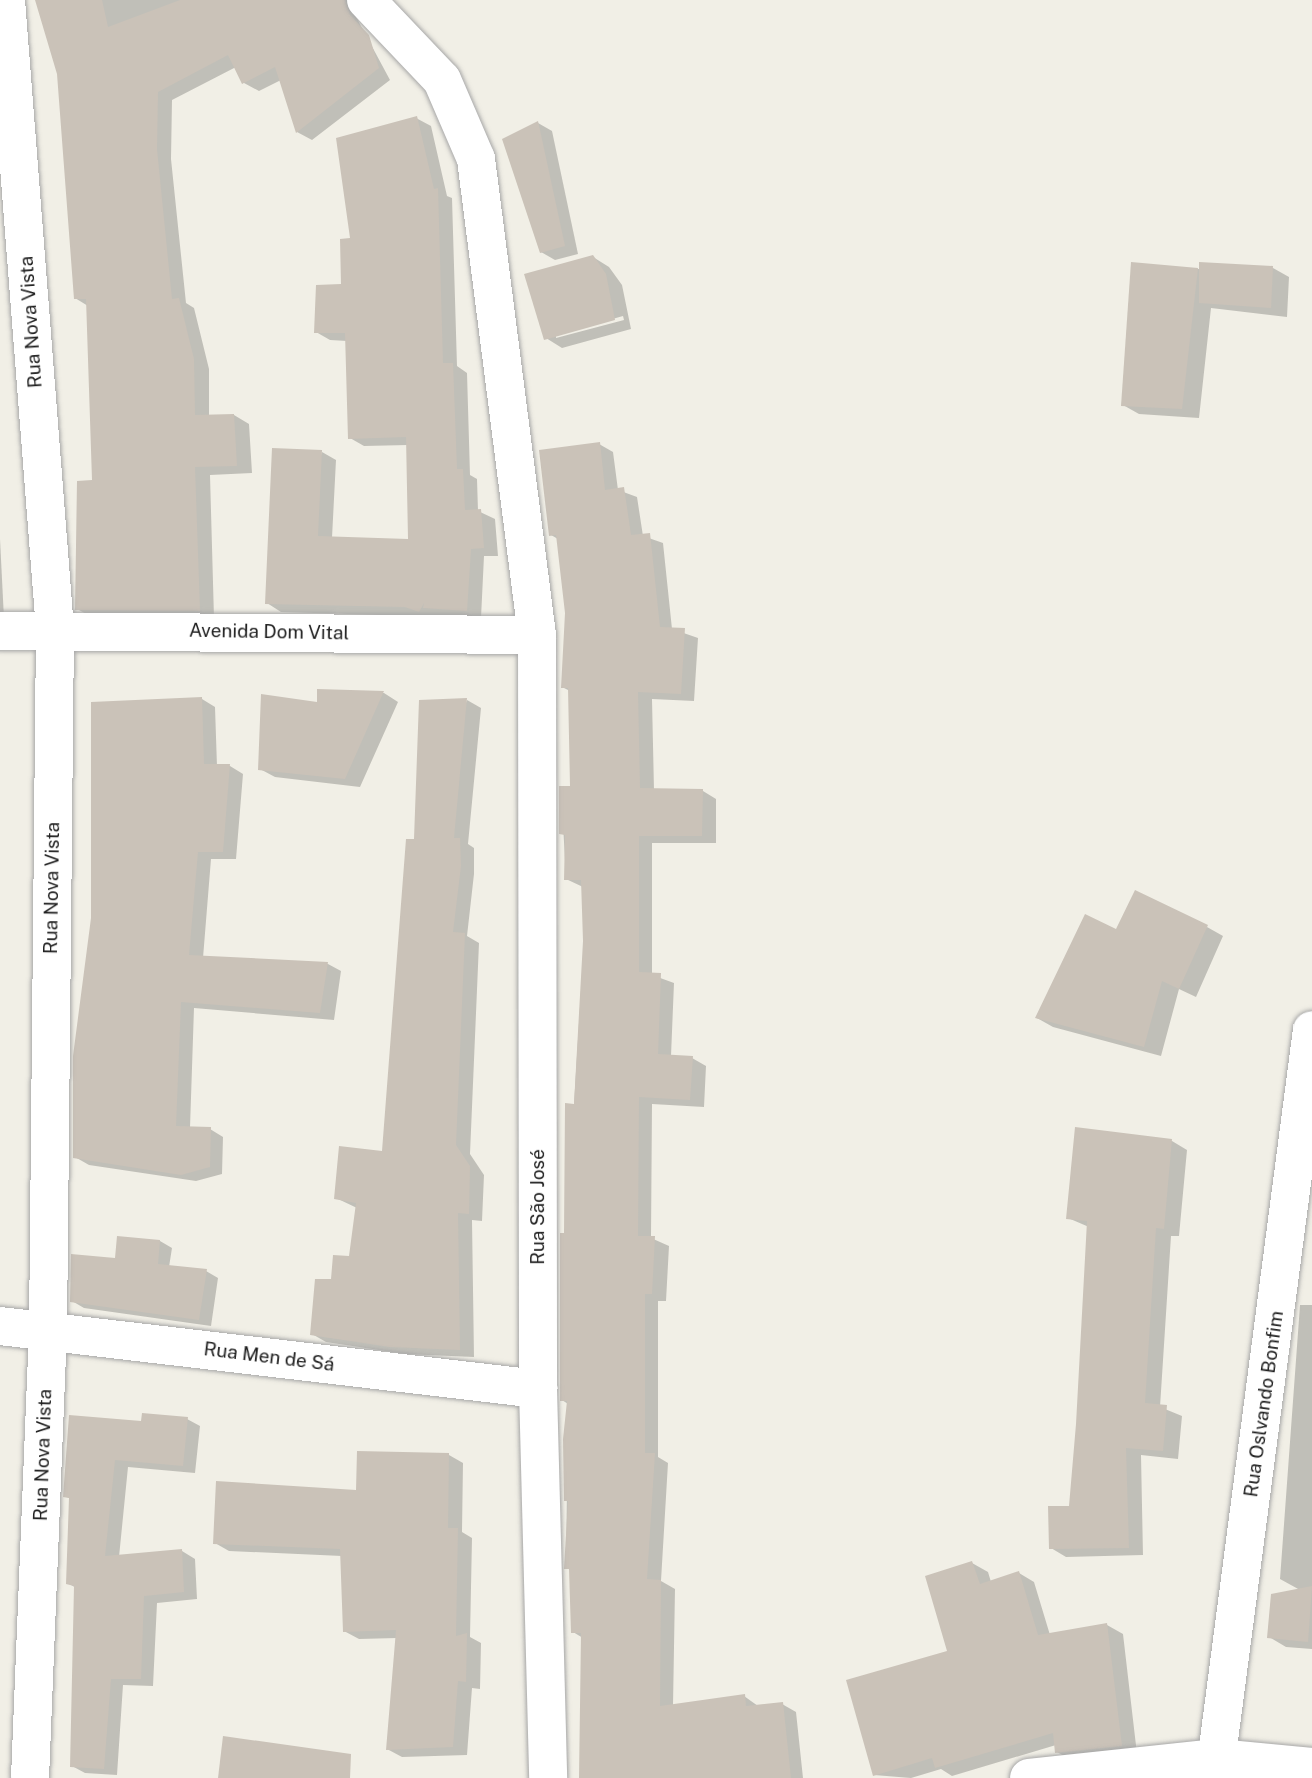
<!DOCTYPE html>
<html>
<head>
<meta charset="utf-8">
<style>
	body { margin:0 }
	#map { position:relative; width:1312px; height:1778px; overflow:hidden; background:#f1efe6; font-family:"Public Sans",sans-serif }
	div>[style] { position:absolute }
	.shadow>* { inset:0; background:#0003 }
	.building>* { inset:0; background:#cac2b8 }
	.roads { filter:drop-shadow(0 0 2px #a7a7a7) drop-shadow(0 0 2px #a7a7a7) }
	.minor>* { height:38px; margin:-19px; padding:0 19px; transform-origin:19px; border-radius:19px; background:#fff }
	span { translate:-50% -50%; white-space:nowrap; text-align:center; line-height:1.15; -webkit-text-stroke:6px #fff; paint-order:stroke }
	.street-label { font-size:19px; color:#202020 }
</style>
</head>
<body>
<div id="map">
	<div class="shadow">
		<i style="clip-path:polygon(37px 0,347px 0,390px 80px,312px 140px,297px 132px,281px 80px,259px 91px,244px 83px,236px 67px,172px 100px,171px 159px,186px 303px,194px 308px,209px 369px,209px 416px,234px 415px,249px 424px,252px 473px,210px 475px,214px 618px,92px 617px,77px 609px,94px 482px,88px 306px,75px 298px,59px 74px)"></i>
		<i style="clip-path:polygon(416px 118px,431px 126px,447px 196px,452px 198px,457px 366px,467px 373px,470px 475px,477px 479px,478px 511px,495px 519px,498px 556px,484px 556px,481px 618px,281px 612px,267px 603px,322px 452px,336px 460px,332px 538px,410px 541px,408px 445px,364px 446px,350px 438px,347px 341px,330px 340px,316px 332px,343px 286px,352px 240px)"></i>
		<i style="clip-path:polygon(538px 123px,552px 131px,578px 254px,555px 260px,541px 252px)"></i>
		<i style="clip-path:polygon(evenodd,593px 257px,609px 267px,622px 285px,631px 329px,562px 348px,546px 338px,593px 257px,623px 316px,624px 320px,556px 338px,556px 335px,623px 316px)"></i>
		<i style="clip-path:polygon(1273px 268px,1289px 277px,1287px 317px,1211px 308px,1199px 418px,1139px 414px,1123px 405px,1197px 269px)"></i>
		<i style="clip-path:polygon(599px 444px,613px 452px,618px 490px,637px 497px,643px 536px,663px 543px,672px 629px,698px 638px,694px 701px,652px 699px,654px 790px,703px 791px,716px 799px,716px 843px,652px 843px,652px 975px,674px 983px,671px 1056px,692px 1058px,706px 1066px,704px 1107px,652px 1104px,651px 1238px,669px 1246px,666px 1301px,658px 1301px,658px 1457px,668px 1463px,661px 1581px,675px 1589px,673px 1706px,744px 1696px,758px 1706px,782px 1704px,796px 1712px,803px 1778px,580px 1778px,583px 1638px,573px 1632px,571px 1570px,566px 1568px,568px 1404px,562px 1400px,566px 1235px,584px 941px,583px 887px,566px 879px,561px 787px,572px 788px,570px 691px,562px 687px,567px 613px,558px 539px,551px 535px)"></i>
		<i style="clip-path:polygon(0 539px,4px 619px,0 619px)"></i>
		<i style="clip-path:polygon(319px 691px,384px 693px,398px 702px,360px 787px,275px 777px,260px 769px,318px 704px)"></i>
		<i style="clip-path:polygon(202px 699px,215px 707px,217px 766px,230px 766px,243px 774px,236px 859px,211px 859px,203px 958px,328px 964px,341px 971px,334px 1020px,194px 1008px,190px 1128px,210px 1129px,223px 1137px,222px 1174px,196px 1181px,89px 1165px,75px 1157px)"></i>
		<i style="clip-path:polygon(467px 700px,481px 708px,468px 844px,474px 848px,474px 874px,467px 936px,479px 943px,470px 1154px,484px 1175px,482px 1221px,472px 1220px,474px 1357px,405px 1354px,326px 1342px,312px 1334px,333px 1280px,351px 1258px,357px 1208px,336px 1198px,384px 1153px,415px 841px)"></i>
		<i style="clip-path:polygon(1207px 927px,1223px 936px,1196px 997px,1179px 989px,1161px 1056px,1053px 1027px,1037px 1018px)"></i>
		<i style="clip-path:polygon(1077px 1129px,1172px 1141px,1187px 1150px,1179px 1236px,1171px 1236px,1160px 1407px,1182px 1416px,1178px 1459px,1141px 1455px,1143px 1555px,1066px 1557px,1051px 1548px,1070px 1507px,1078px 1425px,1089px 1227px,1068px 1218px)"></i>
		<i style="clip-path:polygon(118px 1238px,160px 1241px,172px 1248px,169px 1267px,206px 1271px,218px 1278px,211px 1326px,84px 1308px,72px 1301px,116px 1260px)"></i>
		<i style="clip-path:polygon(1300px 1305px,1312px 1305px,1312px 1649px,1286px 1647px,1269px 1637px,1300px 1590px,1280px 1579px)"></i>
		<i style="clip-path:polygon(187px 1419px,200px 1426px,195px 1473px,128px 1467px,119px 1557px,182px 1551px,195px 1559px,197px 1599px,157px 1603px,153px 1686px,123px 1685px,117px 1775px,85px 1773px,72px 1766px,76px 1588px,68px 1583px,71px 1499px,65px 1496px,143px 1423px)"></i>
		<i style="clip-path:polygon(449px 1455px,463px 1463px,462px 1532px,472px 1538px,470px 1637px,481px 1643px,480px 1689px,472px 1688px,467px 1755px,402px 1757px,387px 1749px,397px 1638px,359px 1639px,344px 1631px,342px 1556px,229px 1551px,215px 1543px)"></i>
		<i style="clip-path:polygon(972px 1563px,988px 1572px,991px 1582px,1019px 1573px,1034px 1582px,1050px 1635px,1107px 1625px,1123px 1634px,1137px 1754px,1073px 1761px,1057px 1752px,1056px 1745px,952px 1776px,941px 1769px,911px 1778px,874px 1775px,950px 1652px)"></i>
	</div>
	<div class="building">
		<i style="clip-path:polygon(35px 0,102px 0,108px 27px,180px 0,345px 0,350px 15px,369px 35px,379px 68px,296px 133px,275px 67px,242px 84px,228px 55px,158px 92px,157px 149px,172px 299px,179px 298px,194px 359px,195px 415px,234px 414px,237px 466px,195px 467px,200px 611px,75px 610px,77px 481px,92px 480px,86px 299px,74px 299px,57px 74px)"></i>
		<i style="clip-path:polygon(417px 116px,434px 189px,438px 188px,443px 363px,453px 363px,457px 469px,463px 469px,465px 510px,481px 509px,484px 548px,471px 549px,467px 611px,423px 608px,424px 603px,419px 612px,405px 607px,265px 604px,272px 448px,322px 450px,318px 536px,408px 539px,406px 437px,348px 439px,345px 333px,314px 333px,316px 285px,341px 284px,340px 239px,350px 238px,336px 138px)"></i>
		<i style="clip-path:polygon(538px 121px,565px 246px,540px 253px,502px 139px)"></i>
		<i style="clip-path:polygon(593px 255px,606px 274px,615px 320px,544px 340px,524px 274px)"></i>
		<i style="clip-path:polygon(1131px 262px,1198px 268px,1182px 409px,1121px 406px)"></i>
		<i style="clip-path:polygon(1199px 262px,1273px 266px,1271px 308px,1199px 303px)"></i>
		<i style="clip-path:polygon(600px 442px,605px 490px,624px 487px,631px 535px,650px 533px,660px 627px,685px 628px,681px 694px,638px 692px,640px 788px,703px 789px,702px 836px,639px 836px,639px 972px,661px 973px,658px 1054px,693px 1056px,690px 1100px,639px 1097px,638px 1236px,655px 1236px,652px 1294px,645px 1294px,645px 1453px,655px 1453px,647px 1579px,661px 1580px,660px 1706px,745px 1694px,746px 1706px,783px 1702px,791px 1778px,579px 1778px,581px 1633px,571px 1633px,569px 1569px,564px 1569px,568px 1501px,564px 1501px,563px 1439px,567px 1401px,560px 1401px,560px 1233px,564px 1233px,565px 1103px,574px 1104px,583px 941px,581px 880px,564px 880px,565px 835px,559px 834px,559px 786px,570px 786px,568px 688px,561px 688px,565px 613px,556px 535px,549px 536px,539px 450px)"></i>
		<i style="clip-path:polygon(317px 689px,384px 691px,345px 779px,258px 770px,261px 694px,317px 702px)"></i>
		<i style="clip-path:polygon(202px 697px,204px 764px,230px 764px,223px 852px,198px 852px,189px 955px,328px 962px,320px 1013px,181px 1002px,176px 1126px,211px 1127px,210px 1167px,181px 1175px,73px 1158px,73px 1056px,91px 918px,91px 702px)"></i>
		<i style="clip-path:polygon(467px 698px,454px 838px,460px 838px,461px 866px,453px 932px,465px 933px,456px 1145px,470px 1166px,469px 1214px,458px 1213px,460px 1350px,390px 1347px,310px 1335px,315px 1279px,331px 1279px,333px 1255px,349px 1256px,356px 1203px,334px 1199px,339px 1146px,382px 1151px,406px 839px,414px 839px,419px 700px)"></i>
		<i style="clip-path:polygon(1135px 890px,1208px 925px,1179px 989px,1162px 981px,1144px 1047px,1035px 1018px,1085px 914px,1116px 929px)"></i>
		<i style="clip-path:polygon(1075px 1127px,1172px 1139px,1164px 1229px,1156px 1228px,1145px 1403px,1167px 1405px,1163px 1451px,1126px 1448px,1129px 1548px,1049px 1549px,1048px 1506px,1069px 1506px,1076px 1424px,1087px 1221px,1066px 1219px)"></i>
		<i style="clip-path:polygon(117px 1236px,160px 1240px,158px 1264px,207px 1269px,199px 1320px,70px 1302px,71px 1254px,115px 1258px)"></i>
		<i style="clip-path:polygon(142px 1413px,188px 1417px,183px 1466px,115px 1460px,105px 1556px,182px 1549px,184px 1592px,144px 1596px,141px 1679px,111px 1679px,104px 1769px,70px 1767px,74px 1586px,66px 1584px,69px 1498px,63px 1497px,69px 1415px,141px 1421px)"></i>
		<i style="clip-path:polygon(357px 1451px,449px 1453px,448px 1528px,458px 1528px,456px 1636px,467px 1633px,466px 1682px,458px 1681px,453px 1747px,386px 1750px,396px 1630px,343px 1632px,340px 1549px,213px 1544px,216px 1481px,356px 1490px)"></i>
		<i style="clip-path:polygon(972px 1561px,980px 1584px,1019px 1571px,1038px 1635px,1107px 1623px,1122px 1746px,1055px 1753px,1053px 1733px,935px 1768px,932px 1758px,873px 1776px,846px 1680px,947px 1651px,925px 1576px)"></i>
		<i style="clip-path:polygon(1312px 1586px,1308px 1642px,1267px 1638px,1271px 1594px)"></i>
		<i style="clip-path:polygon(223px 1736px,351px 1754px,350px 1778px,218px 1778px)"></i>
	</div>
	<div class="roads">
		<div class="minor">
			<i style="left:6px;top:0;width:631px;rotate:85.55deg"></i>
			<i style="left:55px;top:629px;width:701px;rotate:90.57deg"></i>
			<i style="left:48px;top:1330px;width:448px;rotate:92.3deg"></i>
			<i style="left:366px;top:0;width:110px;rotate:46.5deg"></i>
			<i style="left:442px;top:80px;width:86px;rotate:66.7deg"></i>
			<i style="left:476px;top:159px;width:480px;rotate:82.7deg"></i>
			<i style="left:537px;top:635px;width:754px;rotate:89.92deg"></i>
			<i style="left:538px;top:1389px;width:389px;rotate:88.5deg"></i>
			<i style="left:0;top:631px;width:537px;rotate:0.43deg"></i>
			<i style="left:0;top:1326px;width:542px;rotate:6.68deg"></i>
			<i style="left:1029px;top:1778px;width:189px;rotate:-6.1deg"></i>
			<i style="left:1217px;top:1758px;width:95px;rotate:5.4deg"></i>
			<i style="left:1214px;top:1778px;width:754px;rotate:-82.54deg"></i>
		</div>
	</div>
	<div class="street-label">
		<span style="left:31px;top:322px;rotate:-94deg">Rua Nova Vista</span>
		<span style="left:269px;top:632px;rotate:1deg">Avenida Dom Vital</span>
		<span style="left:52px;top:888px;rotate:-89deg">Rua Nova Vista</span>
		<span style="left:538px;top:1207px;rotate:-90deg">Rua São José</span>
		<span style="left:269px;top:1357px;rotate:7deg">Rua Men de Sá</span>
		<span style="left:1264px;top:1404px;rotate:-82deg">Rua Oslvando Bonfim</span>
		<span style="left:43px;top:1455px;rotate:-88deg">Rua Nova Vista</span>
	</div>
</div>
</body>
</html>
